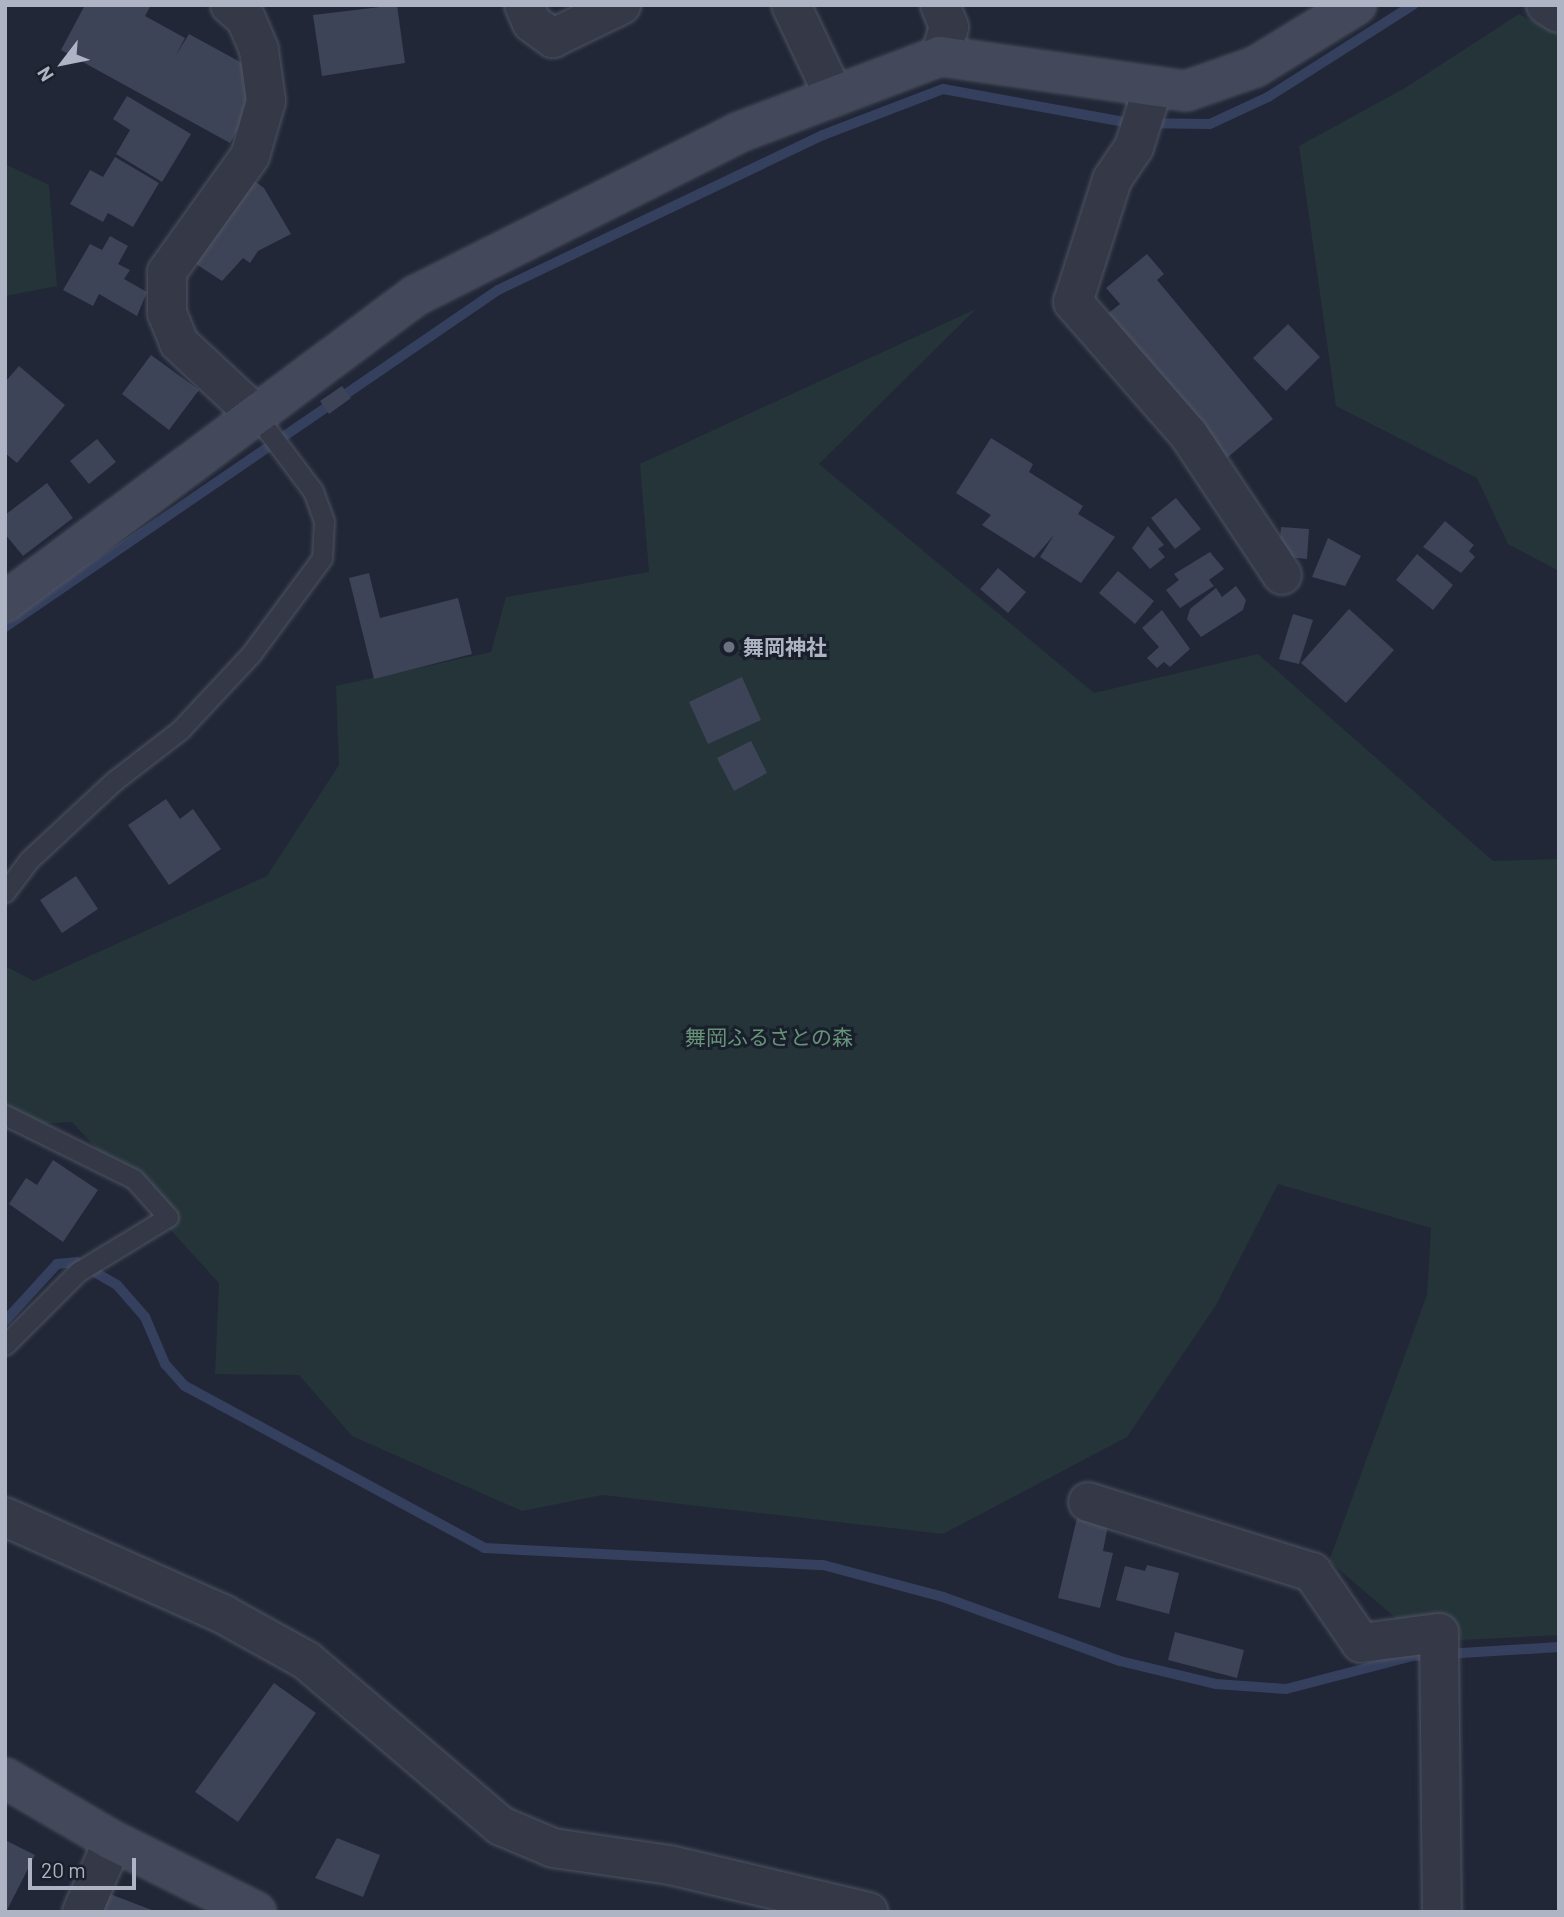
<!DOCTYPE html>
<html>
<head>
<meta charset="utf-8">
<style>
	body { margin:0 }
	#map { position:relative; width:1564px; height:1917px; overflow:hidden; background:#212737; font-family:Barlow,"Noto Sans JP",sans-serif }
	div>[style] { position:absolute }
	.green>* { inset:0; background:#243439 }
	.stream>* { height:10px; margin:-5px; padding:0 5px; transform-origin:5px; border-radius:5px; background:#35405e }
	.building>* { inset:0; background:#3d4457 }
	.roads { filter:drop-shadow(0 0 2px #4f5462) drop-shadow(0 0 2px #4f5462) }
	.lane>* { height:19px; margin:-9.5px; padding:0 9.5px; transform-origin:9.5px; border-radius:9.5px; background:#353947 }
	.street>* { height:38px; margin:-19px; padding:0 19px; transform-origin:19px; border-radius:19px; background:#353947 }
	.secondary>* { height:38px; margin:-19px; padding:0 19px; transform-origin:19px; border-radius:19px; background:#43485a }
	.dots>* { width:19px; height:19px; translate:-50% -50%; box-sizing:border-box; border:4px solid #1a1f2c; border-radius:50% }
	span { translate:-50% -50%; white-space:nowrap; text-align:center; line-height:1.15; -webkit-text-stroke:6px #1a1f2c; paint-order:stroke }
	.poi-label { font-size:21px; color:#afb4c4; font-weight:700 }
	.left { translate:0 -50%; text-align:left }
	.park-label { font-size:21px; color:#679378 }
	.frame { position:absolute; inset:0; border:7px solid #afb4c4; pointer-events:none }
	.north { position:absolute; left:28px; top:28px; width:70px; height:70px; -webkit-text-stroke:5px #1a1f2c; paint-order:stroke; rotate:238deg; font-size:19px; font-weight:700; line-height:28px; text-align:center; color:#afb4c4 }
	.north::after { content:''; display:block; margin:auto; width:24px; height:32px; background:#afb4c4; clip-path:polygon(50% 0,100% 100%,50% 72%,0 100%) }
	.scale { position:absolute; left:28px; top:1858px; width:108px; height:32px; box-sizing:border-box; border:4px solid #afb4c4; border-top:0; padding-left:9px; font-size:21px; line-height:24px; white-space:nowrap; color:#afb4c4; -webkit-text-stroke:5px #1a1f2c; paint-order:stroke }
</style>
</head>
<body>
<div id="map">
	<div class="green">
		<i style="clip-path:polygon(1519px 14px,1559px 35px,1559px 571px,1508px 544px,1477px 478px,1336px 406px,1299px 146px,1405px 88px)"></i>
		<i style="clip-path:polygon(5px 164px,49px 185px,57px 286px,5px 296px)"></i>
		<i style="clip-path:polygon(976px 309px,819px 464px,1094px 693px,1258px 654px,1493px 861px,1559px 859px,1559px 1635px,1424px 1642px,1329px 1561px,1427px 1295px,1431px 1228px,1278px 1184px,1216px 1305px,1127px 1437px,943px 1534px,602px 1495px,522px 1511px,352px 1436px,299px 1375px,215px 1374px,219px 1283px,72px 1122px,5px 1126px,5px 966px,34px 981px,267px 876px,339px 765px,336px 686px,491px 652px,506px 597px,649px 572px,640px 464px)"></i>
	</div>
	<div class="stream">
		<i style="left:5px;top:627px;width:597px;rotate:-34.36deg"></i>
		<i style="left:498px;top:290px;width:360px;rotate:-25.5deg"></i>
		<i style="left:823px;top:135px;width:129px;rotate:-21deg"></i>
		<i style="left:943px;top:89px;width:190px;rotate:10.3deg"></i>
		<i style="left:1130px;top:123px;width:80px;rotate:0.7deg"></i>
		<i style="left:1210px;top:124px;width:64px;rotate:-25deg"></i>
		<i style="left:1268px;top:97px;width:172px;rotate:-32.4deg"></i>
		<i style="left:5px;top:1321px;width:77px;rotate:-47.6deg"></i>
		<i style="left:57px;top:1264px;width:20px;rotate:-6deg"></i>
		<i style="left:77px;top:1262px;width:46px;rotate:29.9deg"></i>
		<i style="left:117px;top:1285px;width:43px;rotate:48.8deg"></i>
		<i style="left:145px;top:1317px;width:51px;rotate:66.9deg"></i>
		<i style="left:165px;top:1364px;width:30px;rotate:48deg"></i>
		<i style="left:185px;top:1386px;width:340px;rotate:28.4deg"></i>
		<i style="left:484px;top:1548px;width:339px;rotate:2.9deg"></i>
		<i style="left:823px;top:1565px;width:124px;rotate:14.9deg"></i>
		<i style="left:943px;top:1597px;width:188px;rotate:19.9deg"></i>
		<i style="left:1120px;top:1661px;width:99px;rotate:13.5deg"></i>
		<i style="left:1216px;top:1684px;width:70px;rotate:4.1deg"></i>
		<i style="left:1286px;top:1689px;width:131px;rotate:-14.6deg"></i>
		<i style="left:1413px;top:1656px;width:146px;rotate:-3.5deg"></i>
	</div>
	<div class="building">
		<i style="clip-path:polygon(85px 5px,151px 5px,145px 16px,185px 38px,176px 55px,189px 34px,253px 69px,244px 119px,230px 143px,61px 50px)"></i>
		<i style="clip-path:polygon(397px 5px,405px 63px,322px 76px,313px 15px)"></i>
		<i style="clip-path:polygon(127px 96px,191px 134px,162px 182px,116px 154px,130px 130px,113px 119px)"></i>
		<i style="clip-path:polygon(115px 157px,159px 183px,133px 227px,108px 213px,103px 222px,70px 204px,90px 170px,103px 177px)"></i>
		<i style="clip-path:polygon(250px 178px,264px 188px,291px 234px,258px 251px,250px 263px,243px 258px,222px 281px,196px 264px)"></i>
		<i style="clip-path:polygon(110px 236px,128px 246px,118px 264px,130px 270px,124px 279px,147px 292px,137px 316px,99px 294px,93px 306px,63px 290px,90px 244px,102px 250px)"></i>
		<i style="clip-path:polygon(1147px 254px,1164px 274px,1157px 280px,1273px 419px,1221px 463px,1101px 319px,1120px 304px,1106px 288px)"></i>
		<i style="clip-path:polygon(1288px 324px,1320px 357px,1286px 391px,1253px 358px)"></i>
		<i style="clip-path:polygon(151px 355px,199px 390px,169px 430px,122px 394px)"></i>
		<i style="clip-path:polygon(19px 366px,65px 405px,17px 463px,5px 453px,5px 382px)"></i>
		<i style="clip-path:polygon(342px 386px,351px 398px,329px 414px,320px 401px)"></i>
		<i style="clip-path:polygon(991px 438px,1033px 464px,1029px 472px,1083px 506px,1078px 514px,1115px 537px,1081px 583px,1040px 557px,1054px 535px,1034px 558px,982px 525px,991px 515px,956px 493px)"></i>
		<i style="clip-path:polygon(97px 439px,116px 462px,89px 484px,70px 461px)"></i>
		<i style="clip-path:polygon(47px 483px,73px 518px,23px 556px,5px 534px,5px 515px)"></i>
		<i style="clip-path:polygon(1176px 498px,1201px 529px,1175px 549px,1151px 518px)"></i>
		<i style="clip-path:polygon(1445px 521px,1474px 545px,1469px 551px,1475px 557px,1461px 573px,1423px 547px)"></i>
		<i style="clip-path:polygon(1148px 526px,1164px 545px,1158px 549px,1165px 557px,1150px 569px,1132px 548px)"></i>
		<i style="clip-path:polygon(1281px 527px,1309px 529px,1307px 559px,1279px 556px)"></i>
		<i style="clip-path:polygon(1328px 538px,1361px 556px,1345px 586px,1312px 577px)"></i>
		<i style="clip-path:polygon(1210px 552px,1224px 569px,1209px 580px,1214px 586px,1180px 608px,1166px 590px,1179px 580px,1174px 574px)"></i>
		<i style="clip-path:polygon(1417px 554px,1453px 585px,1433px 610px,1396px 580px)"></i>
		<i style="clip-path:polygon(998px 568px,1026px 592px,1008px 613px,980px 589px)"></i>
		<i style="clip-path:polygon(1118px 571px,1154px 601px,1135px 624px,1099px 593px)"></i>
		<i style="clip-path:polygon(369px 573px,380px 618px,458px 598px,472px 654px,374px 679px,349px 578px)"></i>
		<i style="clip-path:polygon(1236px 586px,1246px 600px,1243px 610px,1201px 637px,1187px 619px,1190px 609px,1216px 588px,1222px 597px)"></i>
		<i style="clip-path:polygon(1349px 609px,1394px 650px,1346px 703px,1301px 663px)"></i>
		<i style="clip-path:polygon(1162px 610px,1190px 649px,1170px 667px,1164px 662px,1157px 668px,1147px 658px,1159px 647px,1142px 628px)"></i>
		<i style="clip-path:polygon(1293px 614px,1313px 620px,1299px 664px,1279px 659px)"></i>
		<i style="clip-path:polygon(742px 677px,761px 720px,708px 744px,689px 702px)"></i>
		<i style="clip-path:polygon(751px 741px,767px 773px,734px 791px,717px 758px)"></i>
		<i style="clip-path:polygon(166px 799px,180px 819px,193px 809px,221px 849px,169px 885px,128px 825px)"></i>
		<i style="clip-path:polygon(76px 876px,98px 909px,62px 933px,40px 900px)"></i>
		<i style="clip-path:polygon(53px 1160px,98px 1190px,63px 1242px,9px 1204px,26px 1178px,37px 1185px)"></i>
		<i style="clip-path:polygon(1077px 1518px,1108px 1525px,1103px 1551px,1113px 1553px,1100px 1608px,1058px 1598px)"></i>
		<i style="clip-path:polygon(1147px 1565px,1179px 1573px,1169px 1614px,1116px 1600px,1125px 1566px,1145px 1571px)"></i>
		<i style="clip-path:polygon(1175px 1632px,1244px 1650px,1237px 1678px,1168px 1660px)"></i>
		<i style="clip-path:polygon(274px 1683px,316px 1713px,238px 1822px,195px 1792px)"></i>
		<i style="clip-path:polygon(337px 1838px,380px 1855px,363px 1897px,315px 1878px)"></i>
		<i style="clip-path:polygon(5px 1840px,35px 1855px,6px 1912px,5px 1912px)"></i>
		<i style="clip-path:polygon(110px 1894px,157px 1912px,103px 1912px)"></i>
	</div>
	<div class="roads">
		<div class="lane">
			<i style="left:5px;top:892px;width:40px;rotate:-53deg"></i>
			<i style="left:29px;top:860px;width:116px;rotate:-42.9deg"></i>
			<i style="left:114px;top:781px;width:83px;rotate:-37.7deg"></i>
			<i style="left:180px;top:730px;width:104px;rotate:-46.9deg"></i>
			<i style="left:251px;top:654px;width:119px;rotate:-53.5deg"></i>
			<i style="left:322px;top:558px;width:37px;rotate:-87deg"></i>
			<i style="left:324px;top:521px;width:32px;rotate:-110deg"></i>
			<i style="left:313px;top:491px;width:95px;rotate:-126.9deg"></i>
			<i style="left:5px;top:1115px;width:144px;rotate:26.4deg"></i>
			<i style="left:134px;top:1179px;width:51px;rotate:48.2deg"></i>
			<i style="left:168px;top:1217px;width:105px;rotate:148.6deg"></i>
			<i style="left:78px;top:1272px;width:103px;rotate:135deg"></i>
		</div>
		<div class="street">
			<i style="left:230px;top:5px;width:21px;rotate:41deg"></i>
			<i style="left:246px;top:19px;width:34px;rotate:67deg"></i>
			<i style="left:259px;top:50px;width:51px;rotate:82.2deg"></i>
			<i style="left:266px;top:101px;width:57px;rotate:106.2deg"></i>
			<i style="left:250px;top:156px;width:143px;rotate:125.6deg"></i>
			<i style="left:167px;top:272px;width:41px;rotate:90deg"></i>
			<i style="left:167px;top:313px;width:32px;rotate:68deg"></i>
			<i style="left:179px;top:343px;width:105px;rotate:43.1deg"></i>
			<i style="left:524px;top:5px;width:20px;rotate:66deg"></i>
			<i style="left:532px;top:23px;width:26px;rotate:36deg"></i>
			<i style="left:553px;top:38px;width:76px;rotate:-25.9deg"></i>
			<i style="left:791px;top:5px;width:101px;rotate:64.7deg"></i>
			<i style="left:940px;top:5px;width:24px;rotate:68deg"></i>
			<i style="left:949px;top:27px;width:30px;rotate:107deg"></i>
			<i style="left:1546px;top:5px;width:15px;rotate:32deg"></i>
			<i style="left:1152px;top:91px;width:59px;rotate:107.8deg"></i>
			<i style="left:1134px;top:147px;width:40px;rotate:124deg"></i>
			<i style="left:1112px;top:180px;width:128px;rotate:107.7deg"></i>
			<i style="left:1073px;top:302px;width:176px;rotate:48.9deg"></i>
			<i style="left:1189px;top:435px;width:168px;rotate:56.4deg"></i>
			<i style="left:1088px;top:1502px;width:235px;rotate:17.4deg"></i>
			<i style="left:1312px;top:1572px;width:86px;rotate:55.4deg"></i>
			<i style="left:1361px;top:1643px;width:79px;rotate:-7.3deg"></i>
			<i style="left:1439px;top:1633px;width:279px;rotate:89.4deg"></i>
			<i style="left:5px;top:1517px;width:239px;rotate:24deg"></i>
			<i style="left:223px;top:1614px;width:95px;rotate:29deg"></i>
			<i style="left:306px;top:1660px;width:256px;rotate:40.4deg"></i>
			<i style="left:501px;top:1826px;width:56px;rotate:22.9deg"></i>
			<i style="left:553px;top:1848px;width:118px;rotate:8.3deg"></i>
			<i style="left:670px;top:1865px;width:204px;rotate:13.3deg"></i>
			<i style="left:82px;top:1912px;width:77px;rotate:-66.4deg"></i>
		</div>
		<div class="secondary">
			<i style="left:5px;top:602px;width:512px;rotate:-36.74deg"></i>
			<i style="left:415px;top:296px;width:361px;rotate:-26.8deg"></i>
			<i style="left:737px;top:133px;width:217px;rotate:-20.8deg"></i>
			<i style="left:940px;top:56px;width:248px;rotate:8.1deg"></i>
			<i style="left:1186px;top:91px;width:73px;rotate:-19.2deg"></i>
			<i style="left:1255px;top:67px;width:119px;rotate:-31.5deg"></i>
			<i style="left:5px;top:1778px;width:125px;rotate:30.3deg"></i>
			<i style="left:113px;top:1841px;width:160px;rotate:26.4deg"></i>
		</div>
	</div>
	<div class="dots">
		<i style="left:729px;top:647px;background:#6b7280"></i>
	</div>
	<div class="poi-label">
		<span class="left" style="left:743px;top:647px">舞岡神社</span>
	</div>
	<div class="park-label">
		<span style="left:769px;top:1037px">舞岡ふるさとの森</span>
	</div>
	<div class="frame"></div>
	<div class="north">N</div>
	<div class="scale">20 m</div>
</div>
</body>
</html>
